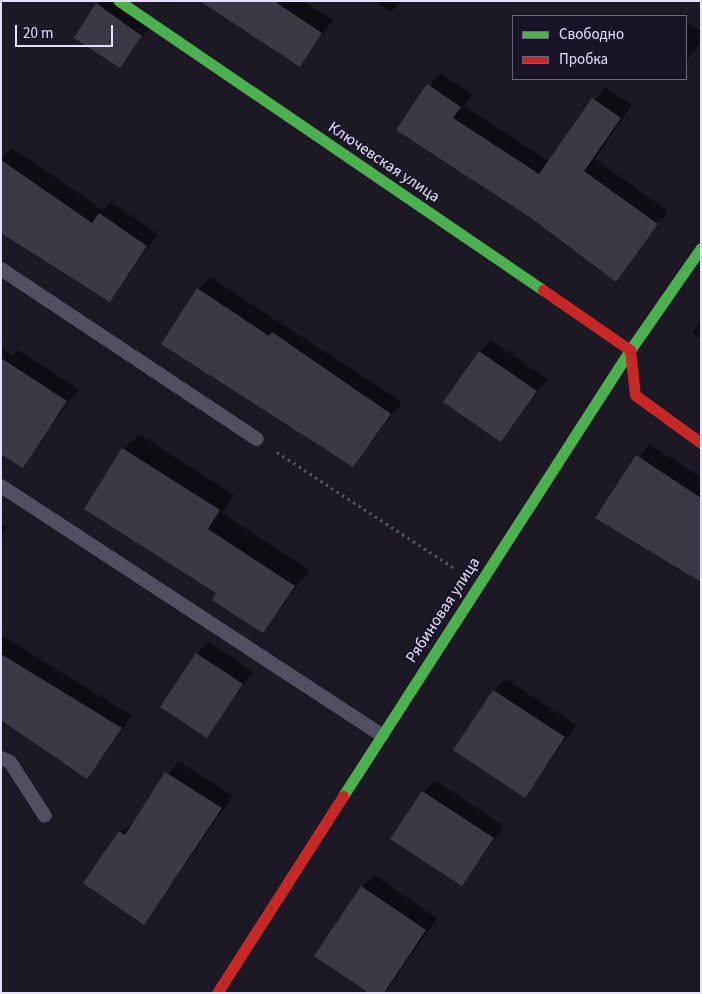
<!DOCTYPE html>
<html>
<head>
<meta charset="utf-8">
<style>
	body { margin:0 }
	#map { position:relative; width:702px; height:994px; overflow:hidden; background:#1c1924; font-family:"Source Sans 3",sans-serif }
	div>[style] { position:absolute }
	.shadow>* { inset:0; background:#0007 }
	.building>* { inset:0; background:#3c3845 }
	.path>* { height:3px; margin-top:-1.5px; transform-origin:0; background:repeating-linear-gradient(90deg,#4e5664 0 2.5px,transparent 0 6.5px) }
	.lane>* { height:14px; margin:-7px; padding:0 7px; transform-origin:7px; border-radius:7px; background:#524f63 }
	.fast>* { height:11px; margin:-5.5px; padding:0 5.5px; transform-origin:5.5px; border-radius:5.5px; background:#4caf50 }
	.jam>* { height:11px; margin:-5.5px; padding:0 5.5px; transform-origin:5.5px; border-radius:5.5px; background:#c62828 }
	span { translate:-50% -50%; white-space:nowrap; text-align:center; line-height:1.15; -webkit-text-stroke:4px #1a1429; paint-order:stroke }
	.street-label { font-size:16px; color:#e6e0fb }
	.frame { position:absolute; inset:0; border:2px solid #e6e0fb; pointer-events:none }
	.legend { position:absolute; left:512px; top:15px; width:175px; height:65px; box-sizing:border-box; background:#1a1429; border:1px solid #6c667d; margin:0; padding:6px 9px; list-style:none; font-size:15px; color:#e6e0fb }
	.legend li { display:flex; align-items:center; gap:10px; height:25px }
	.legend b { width:25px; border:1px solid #6c667d }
	.scale { position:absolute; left:15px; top:25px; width:98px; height:22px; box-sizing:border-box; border:2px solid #e6e0fb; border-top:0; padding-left:6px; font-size:15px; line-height:18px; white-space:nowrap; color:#e6e0fb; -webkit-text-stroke:4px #1a1429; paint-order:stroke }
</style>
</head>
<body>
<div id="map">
	<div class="shadow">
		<i style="clip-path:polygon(100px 1px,122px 1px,153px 23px,120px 67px,97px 4px)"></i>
		<i style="clip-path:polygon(203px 1px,303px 1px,333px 20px,299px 65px)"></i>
		<i style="clip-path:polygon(376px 1px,401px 1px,391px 12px)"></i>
		<i style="clip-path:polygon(686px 22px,701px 31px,701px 41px,686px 63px)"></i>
		<i style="clip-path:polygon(evenodd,440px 73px,472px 94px,464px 106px,550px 162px,605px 87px,632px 105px,595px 159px,668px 211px,616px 281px,532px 217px,398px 130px,440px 73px,660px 218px,662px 219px,624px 269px,660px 218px)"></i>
		<i style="clip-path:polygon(12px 148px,103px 210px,111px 202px,158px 234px,109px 301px,1px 230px,1px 159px)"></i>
		<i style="clip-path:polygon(210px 277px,402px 402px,353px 466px,198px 289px)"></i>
		<i style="clip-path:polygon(701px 321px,701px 339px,693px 333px)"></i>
		<i style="clip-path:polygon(491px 340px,547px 379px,501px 441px,480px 352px)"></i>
		<i style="clip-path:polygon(1px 348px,12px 356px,18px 350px,78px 389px,22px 467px,1px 453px)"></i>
		<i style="clip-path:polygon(139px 434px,234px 495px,222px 513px,309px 570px,263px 632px,218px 593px,123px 449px)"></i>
		<i style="clip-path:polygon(649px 444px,701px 477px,701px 580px,596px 518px)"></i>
		<i style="clip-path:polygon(1px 523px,7px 527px,1px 537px)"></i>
		<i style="clip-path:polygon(1px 635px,132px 716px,87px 777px,1px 720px)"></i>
		<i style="clip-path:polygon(209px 642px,253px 672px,206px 736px,197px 654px)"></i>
		<i style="clip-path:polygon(506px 679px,576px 725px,525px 796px,494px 691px)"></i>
		<i style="clip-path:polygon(178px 761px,233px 796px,144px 924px,120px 832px,135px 822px)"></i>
		<i style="clip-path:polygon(435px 780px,504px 826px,462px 884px,423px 792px)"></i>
		<i style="clip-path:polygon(374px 875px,437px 918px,385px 993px,371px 993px,362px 887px)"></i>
	</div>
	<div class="building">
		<i style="clip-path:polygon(200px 1px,274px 1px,322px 33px,300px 67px)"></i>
		<i style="clip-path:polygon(96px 3px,142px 36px,120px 68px,74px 38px)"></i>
		<i style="clip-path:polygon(427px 84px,461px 107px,453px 118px,539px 174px,592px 98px,621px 118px,584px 171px,658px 224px,616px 282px,531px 218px,396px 130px)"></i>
		<i style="clip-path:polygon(1px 160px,92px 223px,99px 213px,147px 246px,110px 302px,1px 233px)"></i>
		<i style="clip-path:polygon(197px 288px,269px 336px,272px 332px,391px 414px,353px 467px,161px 344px)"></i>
		<i style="clip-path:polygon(479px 351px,537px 391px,501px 442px,443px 402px)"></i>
		<i style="clip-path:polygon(1px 358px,67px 401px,23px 468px,1px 454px)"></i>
		<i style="clip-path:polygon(122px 448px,220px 510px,208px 529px,295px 586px,263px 633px,212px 600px,216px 593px,84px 509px)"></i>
		<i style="clip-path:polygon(636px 455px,701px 498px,701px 582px,595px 518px)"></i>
		<i style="clip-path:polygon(196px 653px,243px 684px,207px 738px,160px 707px)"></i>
		<i style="clip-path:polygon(1px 654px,122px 728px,87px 779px,1px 720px)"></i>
		<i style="clip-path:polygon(493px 690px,565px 737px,525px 798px,453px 750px)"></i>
		<i style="clip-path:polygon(165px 772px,222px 808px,144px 925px,83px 883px,119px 831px,125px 835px)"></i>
		<i style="clip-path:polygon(422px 791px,494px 838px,462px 886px,390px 839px)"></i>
		<i style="clip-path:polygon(361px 886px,426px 930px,384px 993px,369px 993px,314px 956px)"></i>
	</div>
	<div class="path">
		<i style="left:277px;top:452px;width:212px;rotate:33.2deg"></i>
	</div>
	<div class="lane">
		<i style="left:1px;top:269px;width:307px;rotate:33.6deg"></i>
		<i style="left:1px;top:486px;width:455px;rotate:33.2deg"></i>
		<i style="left:1px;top:758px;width:10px;rotate:24deg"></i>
		<i style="left:10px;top:762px;width:64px;rotate:57.1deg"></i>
	</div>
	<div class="fast">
		<i style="left:119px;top:1px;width:513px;rotate:34.28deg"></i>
		<i style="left:343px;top:796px;width:530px;rotate:-57.24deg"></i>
		<i style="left:630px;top:350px;width:124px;rotate:-55.2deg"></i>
	</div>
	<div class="jam">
		<i style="left:543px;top:290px;width:106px;rotate:34.6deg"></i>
		<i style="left:630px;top:350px;width:45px;rotate:83.7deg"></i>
		<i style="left:635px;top:395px;width:82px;rotate:36deg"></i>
		<i style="left:217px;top:993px;width:234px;rotate:-57.4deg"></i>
	</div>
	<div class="street-label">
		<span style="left:384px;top:162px;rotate:34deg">Ключевская улица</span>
		<span style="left:443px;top:610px;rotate:-57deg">Рябиновая улица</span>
	</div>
	<div class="frame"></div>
	<ul class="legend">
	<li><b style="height:6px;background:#4caf50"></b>Свободно</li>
	<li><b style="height:6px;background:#c62828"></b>Пробка</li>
	</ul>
	<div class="scale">20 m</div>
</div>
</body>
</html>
